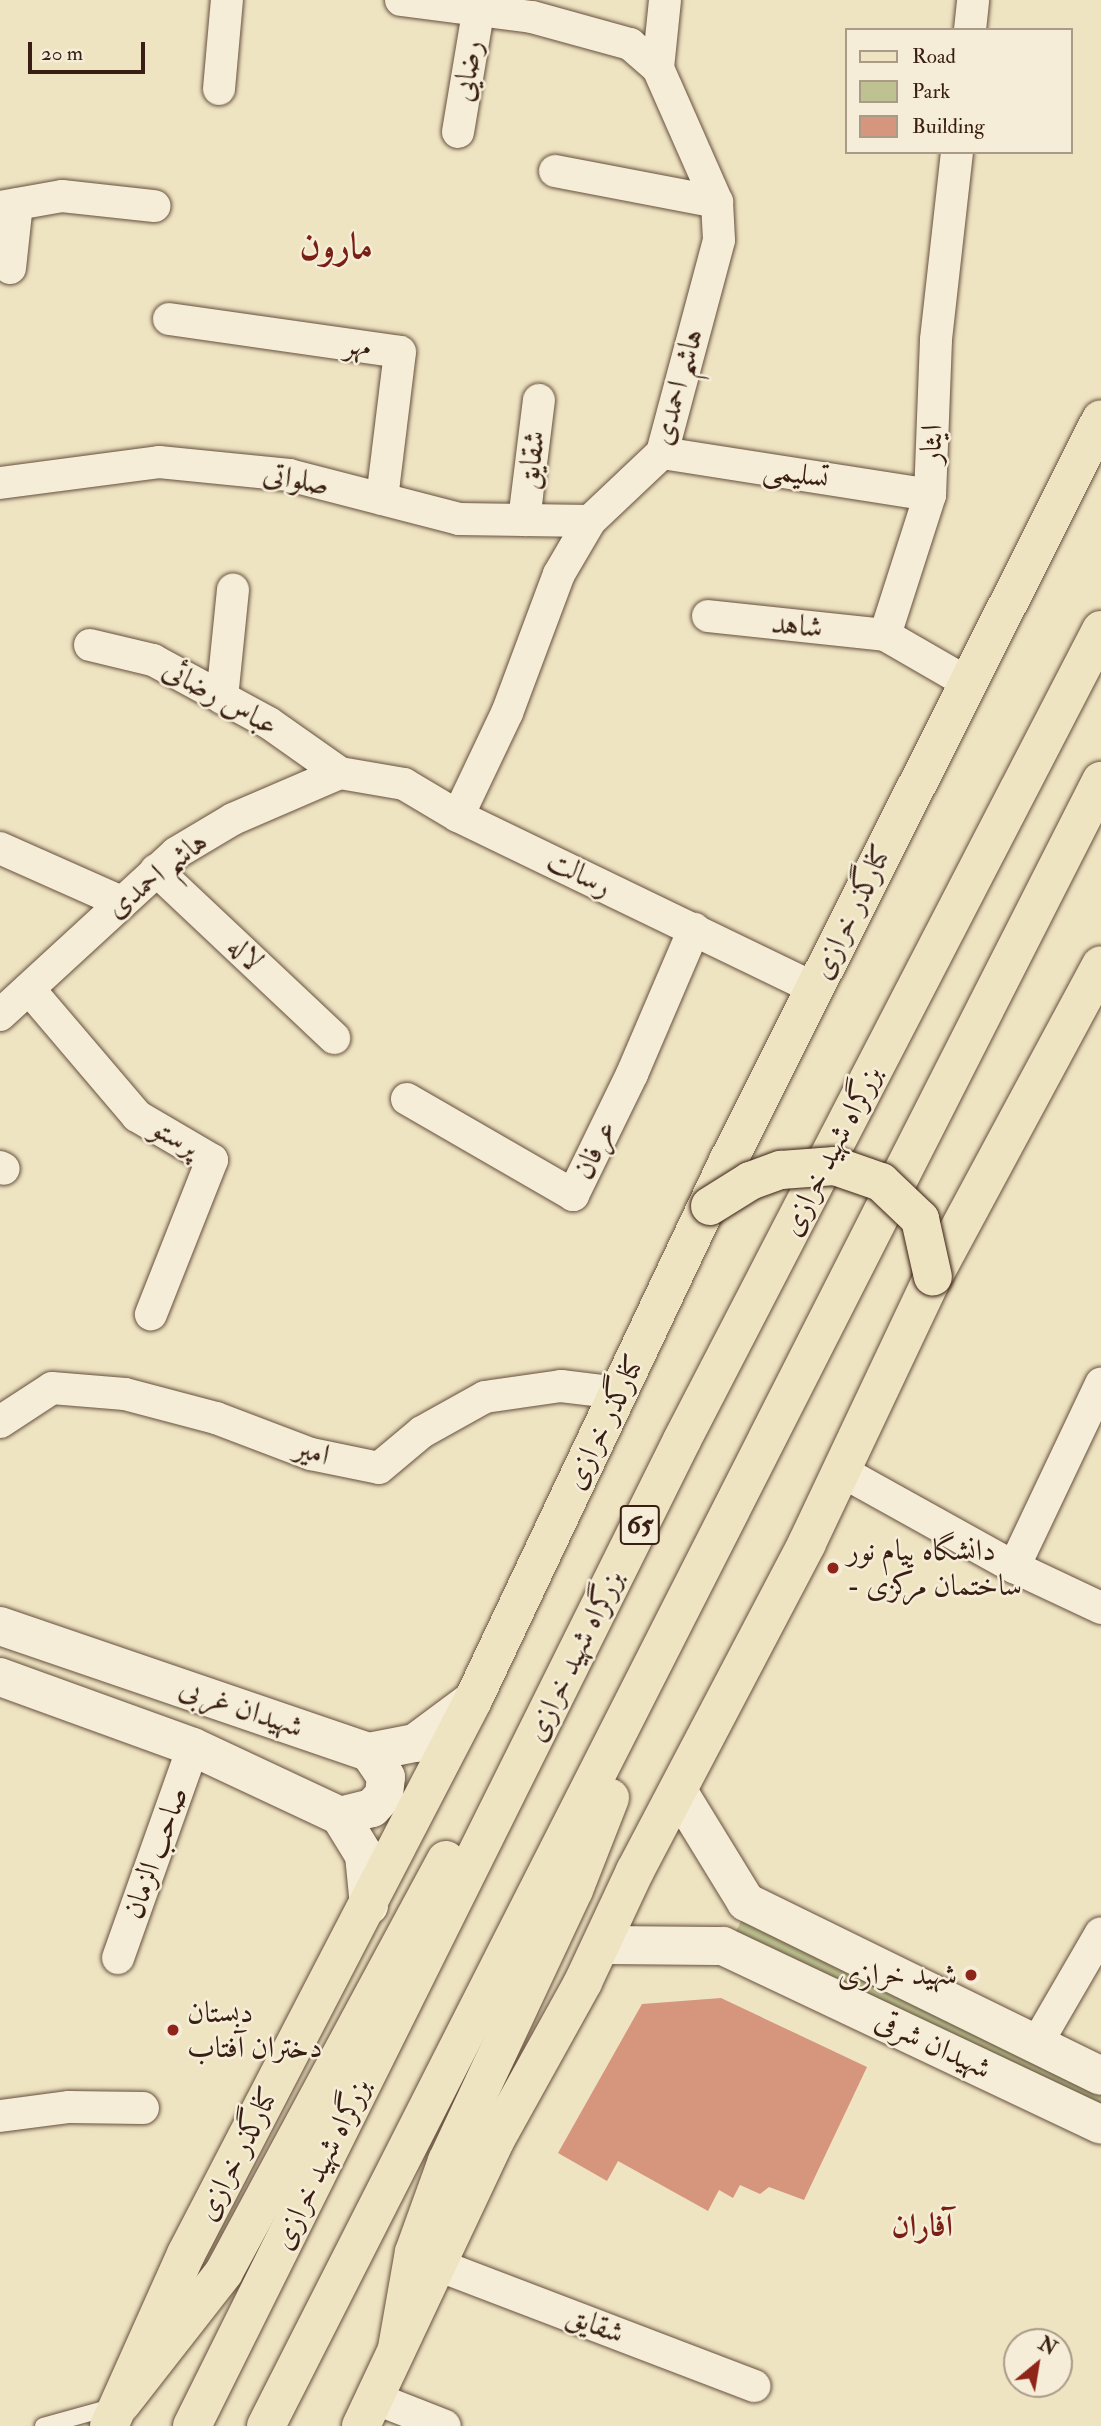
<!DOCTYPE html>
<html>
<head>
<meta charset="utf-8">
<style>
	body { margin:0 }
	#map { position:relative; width:1101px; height:2426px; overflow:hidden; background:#efe4c2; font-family:"IM FELL Double Pica",Amiri,serif }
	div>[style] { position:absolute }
	.green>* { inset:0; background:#bec290 }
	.building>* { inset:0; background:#d6967d }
	.roads { filter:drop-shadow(0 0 2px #66503f) drop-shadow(0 0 2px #66503f) }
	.service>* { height:16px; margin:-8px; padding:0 8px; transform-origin:8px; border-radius:8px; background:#f5edd7 }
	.minor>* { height:32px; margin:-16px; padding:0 16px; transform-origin:16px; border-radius:16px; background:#f5edd7 }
	.secondary>* { height:38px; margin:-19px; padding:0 19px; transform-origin:19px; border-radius:19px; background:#f5edd7 }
	.primary>* { height:38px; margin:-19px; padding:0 19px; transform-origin:19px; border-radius:19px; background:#efe4c2 }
	.trunk>* { height:38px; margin:-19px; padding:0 19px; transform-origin:19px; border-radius:19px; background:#efe4c2 }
	.bridges { filter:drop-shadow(0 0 2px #391f13) drop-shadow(0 0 2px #391f13) }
	.primary-bridge>* { height:38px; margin:-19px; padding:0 19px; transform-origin:19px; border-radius:19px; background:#efe4c2 }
	.dots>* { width:19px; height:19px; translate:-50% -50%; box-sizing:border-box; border:4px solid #f5edd7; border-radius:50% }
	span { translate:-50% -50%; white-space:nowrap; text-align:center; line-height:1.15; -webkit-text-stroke:5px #f5edd7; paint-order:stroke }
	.shield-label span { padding:2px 5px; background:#f5edd7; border:2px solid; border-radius:5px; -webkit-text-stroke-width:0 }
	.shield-label { font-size:28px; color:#391f13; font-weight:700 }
	.street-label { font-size:30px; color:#391f13 }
	.poi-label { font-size:30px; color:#391f13 }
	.left { translate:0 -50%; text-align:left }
	.right { translate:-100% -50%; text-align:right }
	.neighbourhood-label { font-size:32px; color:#7a1f14; font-weight:700 }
	.district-label { font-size:37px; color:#7a1f14; font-weight:700 }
	.legend { position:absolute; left:845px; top:28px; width:228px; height:126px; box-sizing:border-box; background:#f5edd7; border:2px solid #aa9b89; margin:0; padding:9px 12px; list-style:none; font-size:21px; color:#391f13 }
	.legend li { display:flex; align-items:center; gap:14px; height:35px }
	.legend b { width:35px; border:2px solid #aa9b89 }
	.north { position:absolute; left:1003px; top:2328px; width:70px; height:70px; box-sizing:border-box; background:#f5edd7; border:2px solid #aa9b89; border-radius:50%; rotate:30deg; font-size:19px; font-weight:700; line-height:28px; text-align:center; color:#391f13 }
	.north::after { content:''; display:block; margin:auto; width:24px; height:32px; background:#8f2418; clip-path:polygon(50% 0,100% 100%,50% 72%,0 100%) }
	.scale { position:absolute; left:28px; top:42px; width:117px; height:32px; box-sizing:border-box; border:4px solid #391f13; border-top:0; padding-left:9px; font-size:21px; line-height:24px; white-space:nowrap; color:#391f13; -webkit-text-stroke:5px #f5edd7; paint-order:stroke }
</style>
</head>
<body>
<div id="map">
	<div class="green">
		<i style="clip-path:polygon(744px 1916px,1101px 2088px,1101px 2116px,731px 1940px)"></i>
	</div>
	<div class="building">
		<i style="clip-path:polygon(721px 1998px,867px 2067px,804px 2200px,769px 2187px,760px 2194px,740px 2185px,733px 2198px,719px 2190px,708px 2211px,618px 2161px,607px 2181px,558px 2153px,642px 2004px)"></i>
	</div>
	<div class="roads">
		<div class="service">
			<i style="left:43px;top:2426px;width:75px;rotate:-15.5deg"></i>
		</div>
		<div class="minor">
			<i style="left:401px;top:0;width:132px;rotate:7.4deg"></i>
			<i style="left:532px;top:17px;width:102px;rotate:15.4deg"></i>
			<i style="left:630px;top:44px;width:37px;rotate:41deg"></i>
			<i style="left:970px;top:30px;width:30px;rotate:-84deg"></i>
			<i style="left:219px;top:89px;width:89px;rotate:-84.9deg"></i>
			<i style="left:458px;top:132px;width:134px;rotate:-80.5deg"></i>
			<i style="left:957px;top:152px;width:189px;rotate:96.4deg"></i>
			<i style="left:936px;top:340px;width:155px;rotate:92.2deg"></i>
			<i style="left:930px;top:495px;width:147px;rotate:107.8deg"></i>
			<i style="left:885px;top:635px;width:96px;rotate:30deg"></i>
			<i style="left:555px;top:171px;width:165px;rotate:10.8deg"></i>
			<i style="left:0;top:207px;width:63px;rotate:-10.1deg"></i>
			<i style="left:62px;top:196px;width:93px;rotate:6.2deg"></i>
			<i style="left:10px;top:268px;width:64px;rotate:-83.8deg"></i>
			<i style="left:169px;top:319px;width:233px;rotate:8.1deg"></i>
			<i style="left:400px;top:352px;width:148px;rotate:97deg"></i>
			<i style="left:662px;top:453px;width:271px;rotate:8.9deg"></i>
			<i style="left:0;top:483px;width:160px;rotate:-7.5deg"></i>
			<i style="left:159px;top:462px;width:131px;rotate:5.7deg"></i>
			<i style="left:289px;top:475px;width:176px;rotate:14.5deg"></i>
			<i style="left:459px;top:519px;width:131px;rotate:0.9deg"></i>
			<i style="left:524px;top:520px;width:121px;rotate:-82.9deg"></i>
			<i style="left:708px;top:616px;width:178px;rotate:6.1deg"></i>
			<i style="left:90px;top:645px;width:65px;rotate:13.4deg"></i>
			<i style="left:153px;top:660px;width:132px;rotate:28.5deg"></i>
			<i style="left:269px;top:723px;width:87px;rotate:35.2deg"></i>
			<i style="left:340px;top:773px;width:65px;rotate:9.8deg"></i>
			<i style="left:404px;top:784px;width:63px;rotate:30.7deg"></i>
			<i style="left:458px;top:816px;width:395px;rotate:25.8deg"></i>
			<i style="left:222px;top:698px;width:109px;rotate:-84.2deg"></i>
			<i style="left:458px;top:816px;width:114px;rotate:-64.6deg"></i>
			<i style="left:507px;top:713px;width:148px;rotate:-69.5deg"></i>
			<i style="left:559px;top:574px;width:61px;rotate:-59.7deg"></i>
			<i style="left:590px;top:521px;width:99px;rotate:-43.4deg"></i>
			<i style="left:662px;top:453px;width:220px;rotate:-75deg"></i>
			<i style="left:719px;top:240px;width:38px;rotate:-93deg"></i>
			<i style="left:717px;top:202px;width:146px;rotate:-113.8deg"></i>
			<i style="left:658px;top:68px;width:68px;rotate:-84.1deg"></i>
			<i style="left:0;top:848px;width:130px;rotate:24deg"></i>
			<i style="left:156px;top:870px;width:245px;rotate:43.3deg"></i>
			<i style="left:29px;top:989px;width:167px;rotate:49.6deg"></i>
			<i style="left:137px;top:1116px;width:87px;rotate:30.4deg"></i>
			<i style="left:212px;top:1160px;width:166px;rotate:111.6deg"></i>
			<i style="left:0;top:1015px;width:239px;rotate:-42.6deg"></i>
			<i style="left:176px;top:853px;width:66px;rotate:-30.8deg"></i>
			<i style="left:233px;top:819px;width:116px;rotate:-23.3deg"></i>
			<i style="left:407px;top:1099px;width:192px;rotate:30deg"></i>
			<i style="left:573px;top:1195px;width:135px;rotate:-64deg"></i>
			<i style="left:632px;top:1074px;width:158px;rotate:-66.8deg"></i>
			<i style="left:0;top:1167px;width:4px;rotate:27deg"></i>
			<i style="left:0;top:1422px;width:62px;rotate:-33.2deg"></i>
			<i style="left:52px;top:1388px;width:73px;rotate:4.7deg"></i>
			<i style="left:125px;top:1394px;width:94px;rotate:14.8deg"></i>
			<i style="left:216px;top:1418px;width:102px;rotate:20.8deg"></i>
			<i style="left:311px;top:1454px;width:69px;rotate:11.6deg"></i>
			<i style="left:379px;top:1468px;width:56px;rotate:-39.9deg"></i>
			<i style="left:422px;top:1432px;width:72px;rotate:-29.1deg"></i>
			<i style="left:485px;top:1397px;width:77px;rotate:-8.2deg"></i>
			<i style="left:561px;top:1386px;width:57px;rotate:7deg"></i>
			<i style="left:843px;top:1472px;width:196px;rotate:29.1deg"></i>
			<i style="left:1014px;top:1567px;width:96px;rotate:25.2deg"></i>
			<i style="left:1014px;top:1567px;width:203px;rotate:-64.6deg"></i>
			<i style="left:118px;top:1958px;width:224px;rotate:-70.4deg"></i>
			<i style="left:1036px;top:2045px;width:129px;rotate:-59.9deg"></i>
			<i style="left:0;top:2116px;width:70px;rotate:-7.4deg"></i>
			<i style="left:69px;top:2107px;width:74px;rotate:0.8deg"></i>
			<i style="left:435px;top:2264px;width:342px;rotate:20.9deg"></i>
			<i style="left:374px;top:2398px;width:76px;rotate:21.5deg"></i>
		</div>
		<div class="secondary">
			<i style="left:0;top:1626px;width:390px;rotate:18.9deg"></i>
			<i style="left:369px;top:1752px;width:47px;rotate:-11.1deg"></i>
			<i style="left:415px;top:1743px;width:72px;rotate:-36.6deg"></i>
			<i style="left:0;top:1677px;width:205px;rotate:19.9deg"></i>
			<i style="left:193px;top:1747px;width:162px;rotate:25.1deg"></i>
			<i style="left:340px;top:1816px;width:46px;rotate:58.4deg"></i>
			<i style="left:364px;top:1855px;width:51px;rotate:84.4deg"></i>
			<i style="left:678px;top:1791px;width:130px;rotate:58.5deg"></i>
			<i style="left:746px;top:1902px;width:395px;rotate:26.1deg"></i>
			<i style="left:340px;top:1816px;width:33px;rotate:-14deg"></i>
			<i style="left:372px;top:1808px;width:18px;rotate:-47deg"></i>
			<i style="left:384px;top:1795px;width:18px;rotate:-84deg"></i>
			<i style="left:386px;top:1777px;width:30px;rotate:-124deg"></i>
			<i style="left:601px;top:1945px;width:122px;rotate:0.5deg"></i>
			<i style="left:723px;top:1946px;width:418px;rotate:25.3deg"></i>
		</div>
		<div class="primary">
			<i style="left:109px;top:2426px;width:188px;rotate:-65.9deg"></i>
			<i style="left:186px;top:2254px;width:624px;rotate:-62.61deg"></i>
			<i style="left:473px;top:1700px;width:596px;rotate:-64.68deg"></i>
			<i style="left:728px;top:1161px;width:830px;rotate:-63.31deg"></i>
			<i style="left:361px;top:2426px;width:315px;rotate:-64.8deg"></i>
			<i style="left:495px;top:2141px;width:182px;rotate:-61deg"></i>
			<i style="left:583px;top:1982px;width:123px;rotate:-64.9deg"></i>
			<i style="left:635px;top:1871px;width:370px;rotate:-62.3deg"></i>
			<i style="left:807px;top:1543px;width:294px;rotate:-64.7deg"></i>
			<i style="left:933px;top:1277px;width:354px;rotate:-61.7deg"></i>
		</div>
		<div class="trunk">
			<i style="left:397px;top:2348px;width:97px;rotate:-80deg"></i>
			<i style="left:414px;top:2252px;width:97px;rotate:-70.1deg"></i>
			<i style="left:447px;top:2161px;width:299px;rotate:-64.9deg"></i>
			<i style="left:574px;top:1890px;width:99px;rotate:-68.6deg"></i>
			<i style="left:121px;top:2404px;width:167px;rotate:-52deg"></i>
			<i style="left:224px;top:2272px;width:468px;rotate:-61.7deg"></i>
			<i style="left:192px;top:2426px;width:1101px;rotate:-63.57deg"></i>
			<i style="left:682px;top:1440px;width:912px;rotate:-62.65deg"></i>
			<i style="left:266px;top:2426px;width:1845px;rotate:-63.09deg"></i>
		</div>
	</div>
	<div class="bridges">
		<div class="primary-bridge">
			<i style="left:710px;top:1206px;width:47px;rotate:-32deg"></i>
			<i style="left:750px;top:1181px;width:33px;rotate:-20deg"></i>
			<i style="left:781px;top:1170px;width:54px;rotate:-4.2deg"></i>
			<i style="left:835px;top:1166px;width:49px;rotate:19.2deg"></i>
			<i style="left:881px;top:1182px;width:54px;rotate:43.5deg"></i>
			<i style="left:920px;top:1219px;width:59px;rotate:77.4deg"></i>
		</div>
	</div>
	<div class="dots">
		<i style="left:833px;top:1568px;background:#8f2418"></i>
		<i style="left:971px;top:1975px;background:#8f2418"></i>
		<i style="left:173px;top:2030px;background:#8f2418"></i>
	</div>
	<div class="shield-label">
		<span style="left:640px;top:1525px">65</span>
	</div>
	<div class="street-label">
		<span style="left:468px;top:71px;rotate:-81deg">رضایی</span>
		<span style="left:358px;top:346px;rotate:8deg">مهر</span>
		<span style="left:678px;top:387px;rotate:-74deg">هاشم احمدی</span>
		<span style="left:932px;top:444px;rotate:-88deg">ایثار</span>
		<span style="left:532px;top:460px;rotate:-83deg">شقایق</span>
		<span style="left:796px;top:474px;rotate:9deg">تسلیمی</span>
		<span style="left:296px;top:480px;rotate:11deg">صلواتی</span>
		<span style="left:797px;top:626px;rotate:6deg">شاهد</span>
		<span style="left:220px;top:698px;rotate:29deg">عباس رضائی</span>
		<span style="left:579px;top:874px;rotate:26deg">رسالت</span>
		<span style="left:157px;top:875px;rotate:-38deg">هاشم احمدی</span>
		<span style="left:852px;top:912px;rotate:-64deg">کنارگذر خرازی</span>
		<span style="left:245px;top:954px;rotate:44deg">لاله</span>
		<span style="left:175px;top:1138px;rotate:30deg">پرستو</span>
		<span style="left:595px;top:1150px;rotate:-64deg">عرفان</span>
		<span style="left:832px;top:1151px;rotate:-63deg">بزرگراه شهید خرازی</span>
		<span style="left:605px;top:1422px;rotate:-64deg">کنارگذر خرازی</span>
		<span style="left:312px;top:1452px;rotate:16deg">امیر</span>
		<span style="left:575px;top:1656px;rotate:-64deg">بزرگراه شهید خرازی</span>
		<span style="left:241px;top:1708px;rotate:19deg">شهیدان غربی</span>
		<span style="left:156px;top:1853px;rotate:-70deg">صاحب الزمان</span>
		<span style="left:933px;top:2045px;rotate:25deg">شهیدان شرقی</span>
		<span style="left:238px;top:2154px;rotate:-63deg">کنارگذر خرازی</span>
		<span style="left:322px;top:2164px;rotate:-64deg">بزرگراه شهید خرازی</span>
		<span style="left:595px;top:2325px;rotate:21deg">شقایق</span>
	</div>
	<div class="poi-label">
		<span class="left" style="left:847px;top:1568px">دانشگاه پیام نور<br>- ساختمان مرکزی</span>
		<span class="right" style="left:957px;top:1975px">شهید خرازی</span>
		<span class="left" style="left:187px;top:2030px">دبستان<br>دختران آفتاب</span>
	</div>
	<div class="neighbourhood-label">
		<span style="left:922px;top:2226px">آفاران</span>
	</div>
	<div class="district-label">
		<span style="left:336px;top:247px">مارون</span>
	</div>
	<ul class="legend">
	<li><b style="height:9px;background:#efe4c2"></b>Road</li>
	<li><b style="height:19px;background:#bec290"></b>Park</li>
	<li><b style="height:19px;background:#d6967d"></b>Building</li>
	</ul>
	<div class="north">N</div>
	<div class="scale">20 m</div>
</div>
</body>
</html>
